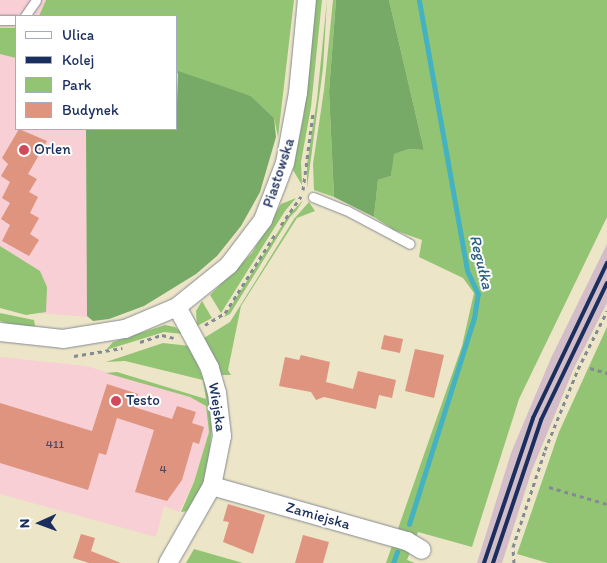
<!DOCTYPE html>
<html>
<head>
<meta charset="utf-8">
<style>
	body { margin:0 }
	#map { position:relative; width:607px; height:563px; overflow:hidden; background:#ede5c7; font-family:Itim,sans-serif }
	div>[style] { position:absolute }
	.built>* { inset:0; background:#f7cfd4 }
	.industrial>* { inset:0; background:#d2bdc8 }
	.green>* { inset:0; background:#93c474 }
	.forest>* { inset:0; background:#76aa66 }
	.stream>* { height:5px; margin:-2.5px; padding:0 2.5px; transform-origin:2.5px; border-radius:2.5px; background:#44b2c0 }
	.building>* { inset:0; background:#de947f }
	.path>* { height:3px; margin-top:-1.5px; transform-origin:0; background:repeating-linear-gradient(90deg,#848a92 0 4px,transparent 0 8px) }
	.roads { filter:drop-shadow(0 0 1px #848a92) drop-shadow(0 0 1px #848a92) }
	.lane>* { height:9px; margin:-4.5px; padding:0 4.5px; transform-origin:4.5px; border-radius:4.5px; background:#fff }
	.street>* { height:18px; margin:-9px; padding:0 9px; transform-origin:9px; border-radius:9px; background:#fff }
	.rail>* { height:4px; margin:-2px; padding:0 2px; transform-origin:2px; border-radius:2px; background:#1b2f5e }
	.dots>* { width:14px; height:14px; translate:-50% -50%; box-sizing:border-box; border:2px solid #fff; border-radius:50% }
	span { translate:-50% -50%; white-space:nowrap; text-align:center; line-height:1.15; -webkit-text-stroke:4px #fff; paint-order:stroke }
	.number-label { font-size:12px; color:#4c4866 }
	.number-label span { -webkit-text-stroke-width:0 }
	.poi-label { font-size:15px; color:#1b2f5e }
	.left { translate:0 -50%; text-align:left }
	.street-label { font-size:15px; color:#1b2f5e }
	.water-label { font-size:16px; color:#2b6385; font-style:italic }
	.legend { position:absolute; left:15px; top:15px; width:162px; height:115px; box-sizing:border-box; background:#fff; border:1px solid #a4acbf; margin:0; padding:6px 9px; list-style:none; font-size:15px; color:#1b2f5e }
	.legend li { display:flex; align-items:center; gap:10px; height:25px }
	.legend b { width:25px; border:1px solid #a4acbf }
	.north { position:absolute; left:15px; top:498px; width:50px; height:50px; -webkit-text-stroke:4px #fff; paint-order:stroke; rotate:268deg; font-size:14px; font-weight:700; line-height:20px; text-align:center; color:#1b2f5e }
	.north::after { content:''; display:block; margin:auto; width:18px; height:22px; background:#1b2f5e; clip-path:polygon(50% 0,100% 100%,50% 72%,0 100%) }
</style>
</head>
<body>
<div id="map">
	<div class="built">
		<i style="clip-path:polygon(0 0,109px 0,108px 16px,16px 16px,16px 129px,86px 129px,87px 317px,25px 312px,0 305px)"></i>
		<i style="clip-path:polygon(0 357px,86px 366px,190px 397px,206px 406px,209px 432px,194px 482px,179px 512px,164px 506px,156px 537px,0 494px)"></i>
	</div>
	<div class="industrial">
		<i style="clip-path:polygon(607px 244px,607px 303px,574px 368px,532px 470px,502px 563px,477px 563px,511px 453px,551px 358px)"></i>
	</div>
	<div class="green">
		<i style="clip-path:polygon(46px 0,294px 0,278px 137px,274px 118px,251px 96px,176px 73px,176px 16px,39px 16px)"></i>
		<i style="clip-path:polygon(314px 0,322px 0,311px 107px,301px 162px,302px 185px,293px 170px,304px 114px)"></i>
		<i style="clip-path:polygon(327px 0,323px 68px,307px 188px,307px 164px,317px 99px)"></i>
		<i style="clip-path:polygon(333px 0,336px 0,329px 92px,334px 197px,314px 190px,313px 164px,324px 90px)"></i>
		<i style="clip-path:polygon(389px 0,607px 0,607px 217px,519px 399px,472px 547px,418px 532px,407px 560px,415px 563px,386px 563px,462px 346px,474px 293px,463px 278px,419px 257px,422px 240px,394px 230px,374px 217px,378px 180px,391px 176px,393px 154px,409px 149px,424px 150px)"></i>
		<i style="clip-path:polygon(0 28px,16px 28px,16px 58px,0 54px)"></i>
		<i style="clip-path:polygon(296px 198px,285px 211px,221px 313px,210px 295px,252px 253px,281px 204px)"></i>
		<i style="clip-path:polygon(303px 200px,297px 210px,290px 217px,230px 314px,224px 317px,288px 216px)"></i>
		<i style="clip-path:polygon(309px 202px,315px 211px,297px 218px,241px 306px,228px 370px,231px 375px,220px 375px,204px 338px,230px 322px,294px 219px)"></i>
		<i style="clip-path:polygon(0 246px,40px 271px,47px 287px,46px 312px,26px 315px,0 308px)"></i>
		<i style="clip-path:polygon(202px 301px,212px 318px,197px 326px,196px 311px)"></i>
		<i style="clip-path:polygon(0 313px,34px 320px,35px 326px,23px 328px,0 321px)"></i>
		<i style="clip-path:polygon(165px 325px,175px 327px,183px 334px,164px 332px,106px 350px,113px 342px)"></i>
		<i style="clip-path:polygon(607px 327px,607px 563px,548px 563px,517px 554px,559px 432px)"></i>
		<i style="clip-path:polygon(163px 343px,190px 346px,207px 388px,213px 417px,207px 477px,188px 511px,181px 512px,194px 482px,209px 432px,206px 406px,190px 397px,106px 373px,117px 372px,206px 399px,203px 380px,125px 361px,106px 362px)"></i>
		<i style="clip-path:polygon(194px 549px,243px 563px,186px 563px)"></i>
	</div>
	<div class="forest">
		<i style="clip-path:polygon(336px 0,389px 0,424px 150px,409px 149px,394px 154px,391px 176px,378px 180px,374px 217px,334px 197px,329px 92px)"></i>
		<i style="clip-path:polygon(178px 71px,251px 96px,274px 118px,276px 137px,260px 192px,241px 226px,217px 256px,196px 274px,144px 306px,109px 319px,93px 321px,87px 316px,86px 129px,176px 129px)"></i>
	</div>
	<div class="stream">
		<i style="left:409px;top:524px;width:216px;rotate:-72.5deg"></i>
		<i style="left:474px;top:318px;width:24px;rotate:-81deg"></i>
		<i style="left:478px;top:294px;width:26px;rotate:-115deg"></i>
		<i style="left:467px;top:270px;width:274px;rotate:-100.1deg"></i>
		<i style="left:393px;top:563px;width:12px;rotate:-70deg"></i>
	</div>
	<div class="building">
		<i style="clip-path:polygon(19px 129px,47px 141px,28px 174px,37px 179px,29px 192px,38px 197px,30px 213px,39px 218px,30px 234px,39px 240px,29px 256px,2px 241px,10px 225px,1px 219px,10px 203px,2px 198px,10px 182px,1px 176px,8px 164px,2px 158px)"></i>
		<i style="clip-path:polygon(384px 335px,403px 339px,400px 353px,381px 349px)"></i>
		<i style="clip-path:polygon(415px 349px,444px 355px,434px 398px,405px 391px)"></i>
		<i style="clip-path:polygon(301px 355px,330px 362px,326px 382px,353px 389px,358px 371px,396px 380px,392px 398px,379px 395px,376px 409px,324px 397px,316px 400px,311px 392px,279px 386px,285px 357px,299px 360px)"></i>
		<i style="clip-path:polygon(107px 384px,138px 394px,134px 407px,172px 419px,177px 406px,196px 412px,192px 423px,204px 427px,199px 444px,193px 442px,182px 480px,167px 501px,135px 492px,154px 430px,117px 418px,106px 455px,99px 453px,88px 490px,0 463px,0 403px,92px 431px)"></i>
		<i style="clip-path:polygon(228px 504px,265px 515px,253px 554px,223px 542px,229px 522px,223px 521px)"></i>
		<i style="clip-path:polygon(81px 534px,95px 538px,91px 551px,121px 563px,89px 563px,73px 558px)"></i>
		<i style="clip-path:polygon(303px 535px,329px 542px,323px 563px,295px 563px)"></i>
	</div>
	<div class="path">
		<i style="left:303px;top:190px;width:78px;rotate:-82.6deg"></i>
		<i style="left:281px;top:225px;width:35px;rotate:-55deg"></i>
		<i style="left:205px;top:325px;width:23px;rotate:-31deg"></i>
		<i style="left:225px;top:313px;width:95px;rotate:-57.5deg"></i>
		<i style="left:140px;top:342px;width:23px;rotate:-18deg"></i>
		<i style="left:162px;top:335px;width:12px;rotate:14deg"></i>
		<i style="left:74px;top:356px;width:49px;rotate:-9.5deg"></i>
		<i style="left:590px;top:368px;width:18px;rotate:16deg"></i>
		<i style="left:549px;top:487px;width:60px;rotate:16.3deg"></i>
		<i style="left:514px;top:563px;width:16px;rotate:-94deg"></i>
		<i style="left:513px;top:547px;width:102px;rotate:-71.7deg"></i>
		<i style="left:545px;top:450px;width:87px;rotate:-67.8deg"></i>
		<i style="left:578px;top:369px;width:65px;rotate:-63.4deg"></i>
	</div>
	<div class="roads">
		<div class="lane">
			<i style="left:25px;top:16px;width:19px;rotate:-55deg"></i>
			<i style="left:0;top:20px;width:16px"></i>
			<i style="left:313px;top:197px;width:35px;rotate:22deg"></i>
			<i style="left:346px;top:210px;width:72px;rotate:28deg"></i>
		</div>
		<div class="street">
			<i style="left:0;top:332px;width:63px;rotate:6.3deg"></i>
			<i style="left:63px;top:339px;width:63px;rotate:-9.2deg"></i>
			<i style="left:125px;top:329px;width:56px;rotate:-22.9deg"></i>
			<i style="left:177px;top:307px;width:67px;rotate:-38.9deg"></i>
			<i style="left:229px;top:265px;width:56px;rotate:-52.9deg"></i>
			<i style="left:263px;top:220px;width:61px;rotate:-68.9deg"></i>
			<i style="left:285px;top:163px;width:71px;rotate:-79.5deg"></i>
			<i style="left:298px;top:93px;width:93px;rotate:-84.5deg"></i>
			<i style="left:212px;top:486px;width:203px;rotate:15.8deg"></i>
			<i style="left:407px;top:541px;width:17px;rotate:31deg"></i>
			<i style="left:168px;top:563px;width:89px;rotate:-60.3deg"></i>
			<i style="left:212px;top:486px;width:51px;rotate:-78.7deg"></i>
			<i style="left:222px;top:436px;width:43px;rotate:-96.6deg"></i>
			<i style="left:217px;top:393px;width:26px;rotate:-106deg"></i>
			<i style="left:210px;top:368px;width:69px;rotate:-118.4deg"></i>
		</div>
	</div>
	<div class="rail">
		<i style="left:484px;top:563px;width:153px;rotate:-71.3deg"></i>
		<i style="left:533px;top:418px;width:172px;rotate:-64.5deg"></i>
		<i style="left:493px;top:563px;width:151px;rotate:-71.4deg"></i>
		<i style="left:541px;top:420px;width:152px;rotate:-64.3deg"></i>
	</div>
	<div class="dots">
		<i style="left:24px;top:150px;background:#d1495b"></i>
		<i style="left:116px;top:401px;background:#d1495b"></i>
	</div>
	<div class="number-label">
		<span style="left:55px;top:445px">411</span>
		<span style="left:163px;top:470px">4</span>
	</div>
	<div class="poi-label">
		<span class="left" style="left:34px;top:150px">Orlen</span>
		<span class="left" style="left:126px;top:401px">Testo</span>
	</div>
	<div class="street-label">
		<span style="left:279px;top:173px;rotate:-72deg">Piastowska</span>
		<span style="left:217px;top:407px;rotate:81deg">Wiejska</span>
		<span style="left:318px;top:516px;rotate:16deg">Zamiejska</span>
	</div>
	<div class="water-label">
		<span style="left:481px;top:262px;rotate:76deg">Regułka</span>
	</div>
	<ul class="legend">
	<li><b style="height:6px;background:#fff"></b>Ulica</li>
	<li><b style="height:6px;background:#1b2f5e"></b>Kolej</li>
	<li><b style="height:14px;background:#93c474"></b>Park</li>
	<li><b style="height:14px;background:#de947f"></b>Budynek</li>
	</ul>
	<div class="north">N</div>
</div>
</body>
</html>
